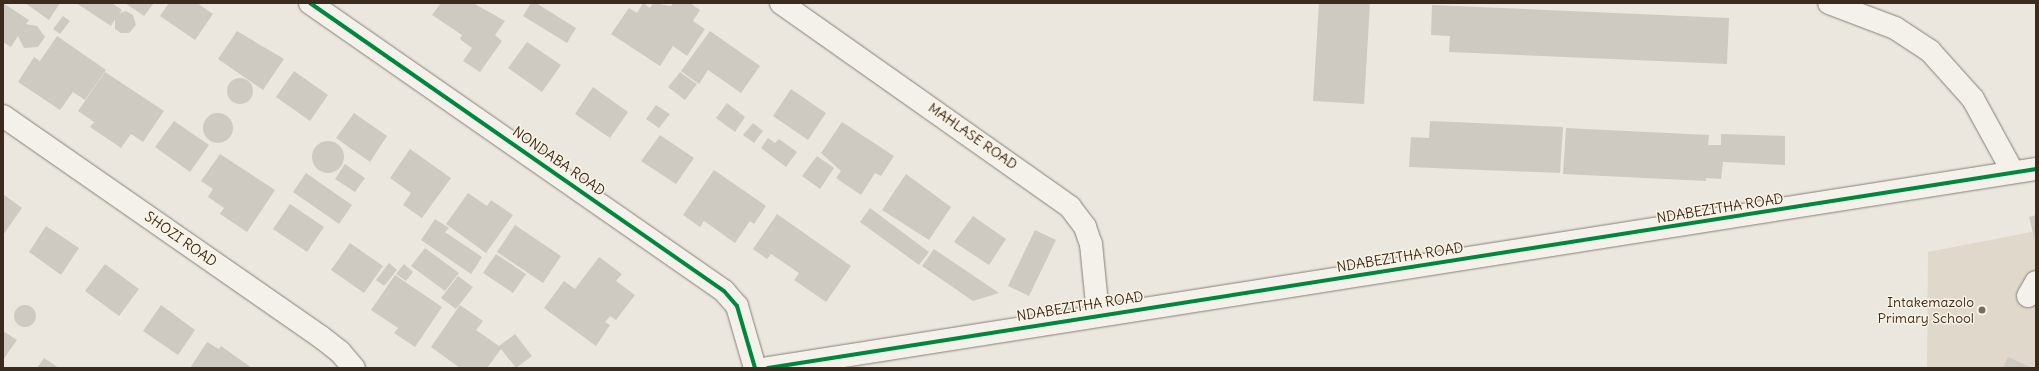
<!DOCTYPE html>
<html>
<head>
<meta charset="utf-8">
<style>
	body { margin:0 }
	#map { position:relative; width:2039px; height:371px; overflow:hidden; background:#ebe7de; font-family:Delius,sans-serif }
	div>[style] { position:absolute }
	.built>* { inset:0; background:#dfd8cb }
	.building>* { inset:0; background:#cecac2 }
	.round { border-radius:50% }
	.roads { filter:drop-shadow(0 0 1px #858079) drop-shadow(0 0 1px #858079) }
	.minor>* { height:22px; margin:-11px; padding:0 11px; transform-origin:11px; border-radius:11px; background:#f4f0ea }
	.cycleway>* { height:4px; margin:-2px; padding:0 2px; transform-origin:2px; border-radius:2px; background:#00873e }
	.dots>* { width:11px; height:11px; translate:-50% -50%; box-sizing:border-box; border:2px solid #fcf5e5; border-radius:50% }
	span { translate:-50% -50%; white-space:nowrap; text-align:center; line-height:1.15; -webkit-text-stroke:3px #fcf5e5; paint-order:stroke }
	.street-label { font-size:14px; color:#3b2a1e }
	.poi-label { font-size:14px; color:#3b2a1e }
	.right { translate:-100% -50%; text-align:right }
	.frame { position:absolute; inset:0; border:4px solid #3b2a1e; pointer-events:none }
</style>
</head>
<body>
<div id="map">
	<div class="built">
		<i style="clip-path:polygon(2036px 231px,2036px 368px,1927px 368px,1928px 252px)"></i>
	</div>
	<div class="building">
		<i style="clip-path:polygon(3px 3px,29px 20px,26px 24px,37px 26px,45px 37px,38px 47px,24px 48px,18px 36px,11px 47px,3px 42px)"></i>
		<i style="clip-path:polygon(25px 3px,60px 3px,49px 20px)"></i>
		<i style="clip-path:polygon(76px 3px,112px 3px,122px 10px,119px 13px,126px 11px,133px 15px,136px 25px,129px 33px,121px 33px,115px 29px,115px 19px,111px 26px)"></i>
		<i style="clip-path:polygon(125px 3px,154px 3px,144px 16px)"></i>
		<i style="clip-path:polygon(169px 3px,197px 3px,213px 14px,195px 40px,160px 16px)"></i>
		<i style="clip-path:polygon(441px 3px,473px 3px,505px 21px,495px 35px,502px 41px,480px 72px,463px 61px,472px 48px,460px 39px,462px 35px,432px 15px)"></i>
		<i style="clip-path:polygon(531px 3px,536px 3px,576px 28px,567px 43px,523px 16px)"></i>
		<i style="clip-path:polygon(643px 3px,650px 8px,653px 3px,671px 6px,673px 3px,690px 3px,700px 10px,693px 21px,705px 29px,687px 56px,673px 46px,660px 66px,611px 34px,629px 8px,637px 13px)"></i>
		<i style="clip-path:polygon(1319px 3px,1370px 3px,1364px 104px,1313px 101px)"></i>
		<i style="clip-path:polygon(1432px 5px,1729px 18px,1727px 64px,1449px 52px,1450px 36px,1431px 35px)"></i>
		<i style="clip-path:polygon(63px 16px,70px 21px,60px 34px,53px 29px)"></i>
		<i style="clip-path:polygon(237px 31px,284px 59px,263px 90px,218px 59px)"></i>
		<i style="clip-path:polygon(710px 31px,760px 66px,741px 93px,708px 70px,699px 84px,681px 71px)"></i>
		<i style="clip-path:polygon(57px 36px,106px 70px,85px 100px,73px 92px,60px 110px,18px 82px,34px 57px,40px 61px)"></i>
		<i style="clip-path:polygon(527px 42px,561px 65px,542px 92px,508px 68px)"></i>
		<i style="clip-path:polygon(294px 71px,328px 95px,310px 121px,276px 97px)"></i>
		<i style="clip-path:polygon(105px 72px,164px 111px,143px 142px,131px 134px,121px 148px,90px 127px,94px 122px,78px 111px)"></i>
		<i style="clip-path:polygon(680px 72px,697px 84px,685px 100px,668px 87px)"></i>
		<i class="round" style="left:227px;top:78px;width:26px;height:26px"></i>
		<i style="clip-path:polygon(593px 87px,628px 112px,610px 138px,575px 114px)"></i>
		<i style="clip-path:polygon(791px 89px,826px 113px,808px 140px,773px 116px)"></i>
		<i style="clip-path:polygon(727px 103px,745px 117px,735px 132px,716px 118px)"></i>
		<i style="clip-path:polygon(656px 105px,670px 114px,659px 128px,646px 119px)"></i>
		<i style="clip-path:polygon(354px 113px,387px 136px,370px 162px,336px 138px)"></i>
		<i class="round" style="left:203px;top:113px;width:30px;height:30px"></i>
		<i style="clip-path:polygon(174px 121px,209px 145px,190px 172px,155px 147px)"></i>
		<i style="clip-path:polygon(1430px 121px,1563px 127px,1560px 173px,1409px 167px,1411px 137px,1429px 138px)"></i>
		<i style="clip-path:polygon(842px 122px,894px 156px,881px 176px,875px 173px,861px 195px,836px 178px,841px 171px,821px 153px)"></i>
		<i style="clip-path:polygon(753px 123px,763px 131px,754px 143px,743px 135px)"></i>
		<i style="clip-path:polygon(1566px 128px,1709px 135px,1708px 145px,1721px 145px,1721px 134px,1785px 136px,1785px 165px,1723px 162px,1721px 179px,1706px 178px,1706px 181px,1563px 174px)"></i>
		<i style="clip-path:polygon(660px 135px,694px 158px,676px 184px,641px 161px)"></i>
		<i style="clip-path:polygon(768px 138px,775px 143px,779px 139px,797px 152px,786px 167px,761px 148px)"></i>
		<i class="round" style="left:312px;top:141px;width:32px;height:32px"></i>
		<i style="clip-path:polygon(410px 149px,451px 178px,422px 218px,403px 205px,411px 193px,390px 178px)"></i>
		<i style="clip-path:polygon(220px 154px,275px 190px,247px 232px,220px 214px,224px 208px,208px 197px,213px 189px,201px 181px)"></i>
		<i style="clip-path:polygon(817px 156px,834px 168px,820px 189px,802px 176px)"></i>
		<i style="clip-path:polygon(345px 164px,365px 178px,355px 192px,335px 179px)"></i>
		<i style="clip-path:polygon(714px 170px,766px 206px,754px 224px,750px 221px,735px 243px,704px 221px,700px 227px,683px 215px)"></i>
		<i style="clip-path:polygon(306px 173px,352px 205px,339px 224px,293px 192px)"></i>
		<i style="clip-path:polygon(906px 174px,951px 207px,929px 240px,882px 210px)"></i>
		<i style="clip-path:polygon(468px 193px,487px 206px,491px 200px,513px 215px,486px 253px,446px 224px)"></i>
		<i style="clip-path:polygon(3px 194px,22px 208px,3px 235px)"></i>
		<i style="clip-path:polygon(290px 204px,324px 227px,307px 252px,273px 229px)"></i>
		<i style="clip-path:polygon(870px 208px,929px 252px,919px 265px,860px 222px)"></i>
		<i style="clip-path:polygon(777px 214px,851px 266px,826px 302px,794px 280px,799px 273px,771px 254px,767px 259px,753px 249px)"></i>
		<i style="clip-path:polygon(2036px 215px,2036px 236px,2034px 237px,2029px 217px)"></i>
		<i style="clip-path:polygon(973px 216px,1006px 239px,989px 265px,954px 242px)"></i>
		<i style="clip-path:polygon(435px 219px,449px 228px,445px 232px,482px 257px,471px 274px,421px 240px)"></i>
		<i style="clip-path:polygon(515px 225px,561px 256px,543px 283px,497px 252px)"></i>
		<i style="clip-path:polygon(46px 226px,79px 248px,61px 275px,29px 252px)"></i>
		<i style="clip-path:polygon(1035px 230px,1056px 240px,1029px 296px,1008px 286px)"></i>
		<i style="clip-path:polygon(350px 243px,383px 266px,364px 293px,331px 270px)"></i>
		<i style="clip-path:polygon(425px 248px,459px 273px,445px 291px,411px 266px)"></i>
		<i style="clip-path:polygon(934px 249px,999px 293px,973px 301px,922px 266px)"></i>
		<i style="clip-path:polygon(496px 254px,526px 274px,513px 293px,483px 273px)"></i>
		<i style="clip-path:polygon(599px 257px,622px 274px,616px 281px,635px 295px,616px 320px,610px 316px,605px 322px,610px 325px,596px 346px,544px 308px,564px 281px,575px 289px)"></i>
		<i style="clip-path:polygon(389px 263px,397px 270px,384px 286px,376px 280px)"></i>
		<i style="clip-path:polygon(105px 264px,139px 289px,119px 316px,85px 291px)"></i>
		<i style="clip-path:polygon(404px 264px,413px 272px,406px 281px,396px 274px)"></i>
		<i style="clip-path:polygon(395px 275px,442px 307px,415px 347px,394px 333px,398px 328px,371px 310px)"></i>
		<i style="clip-path:polygon(458px 276px,473px 287px,456px 309px,441px 298px)"></i>
		<i class="round" style="left:14px;top:305px;width:22px;height:22px"></i>
		<i style="clip-path:polygon(161px 305px,195px 330px,178px 355px,143px 331px)"></i>
		<i style="clip-path:polygon(460px 305px,483px 321px,476px 330px,499px 346px,515px 334px,532px 356px,516px 368px,501px 349px,487px 368px,460px 368px,431px 347px)"></i>
		<i style="clip-path:polygon(3px 331px,17px 340px,3px 360px)"></i>
		<i style="clip-path:polygon(207px 342px,219px 349px,221px 346px,252px 368px,190px 368px)"></i>
		<i style="clip-path:polygon(2008px 357px,2032px 368px,2003px 368px)"></i>
		<i style="clip-path:polygon(44px 358px,59px 368px,37px 368px)"></i>
	</div>
	<div class="roads">
		<div class="minor">
			<i style="left:310px;top:3px;width:504px;rotate:34.82deg"></i>
			<i style="left:724px;top:291px;width:20px;rotate:49deg"></i>
			<i style="left:737px;top:306px;width:65px;rotate:73.8deg"></i>
			<i style="left:781px;top:3px;width:354px;rotate:35.2deg"></i>
			<i style="left:1070px;top:207px;width:25px;rotate:53deg"></i>
			<i style="left:1085px;top:227px;width:18px;rotate:71deg"></i>
			<i style="left:1091px;top:244px;width:70px;rotate:84.3deg"></i>
			<i style="left:1829px;top:3px;width:71px;rotate:20.7deg"></i>
			<i style="left:1895px;top:28px;width:42px;rotate:33.3deg"></i>
			<i style="left:1930px;top:51px;width:64px;rotate:48.1deg"></i>
			<i style="left:1973px;top:99px;width:83px;rotate:61.3deg"></i>
			<i style="left:3px;top:116px;width:387px;rotate:34.8deg"></i>
			<i style="left:321px;top:337px;width:24px;rotate:38deg"></i>
			<i style="left:340px;top:352px;width:21px;rotate:49deg"></i>
			<i style="left:2028px;top:296px;width:16px;rotate:-60deg"></i>
			<i style="left:768px;top:368px;width:1284px;rotate:-8.92deg"></i>
		</div>
	</div>
	<div class="cycleway">
		<i style="left:310px;top:3px;width:504px;rotate:34.82deg"></i>
		<i style="left:724px;top:291px;width:20px;rotate:49deg"></i>
		<i style="left:737px;top:306px;width:65px;rotate:73.8deg"></i>
		<i style="left:768px;top:368px;width:1284px;rotate:-8.92deg"></i>
	</div>
	<div class="dots">
		<i style="left:1982px;top:310px;background:#796c61"></i>
	</div>
	<div class="street-label">
		<span style="left:973px;top:136px;rotate:35deg">MAHLASE ROAD</span>
		<span style="left:559px;top:161px;rotate:35deg">NONDABA ROAD</span>
		<span style="left:1720px;top:208px;rotate:-9deg">NDABEZITHA ROAD</span>
		<span style="left:181px;top:239px;rotate:35deg">SHOZI ROAD</span>
		<span style="left:1400px;top:257px;rotate:-9deg">NDABEZITHA ROAD</span>
		<span style="left:1080px;top:306px;rotate:-9deg">NDABEZITHA ROAD</span>
	</div>
	<div class="poi-label">
		<span class="right" style="left:1974px;top:310px">Intakemazolo<br>Primary School</span>
	</div>
	<div class="frame"></div>
</div>
</body>
</html>
